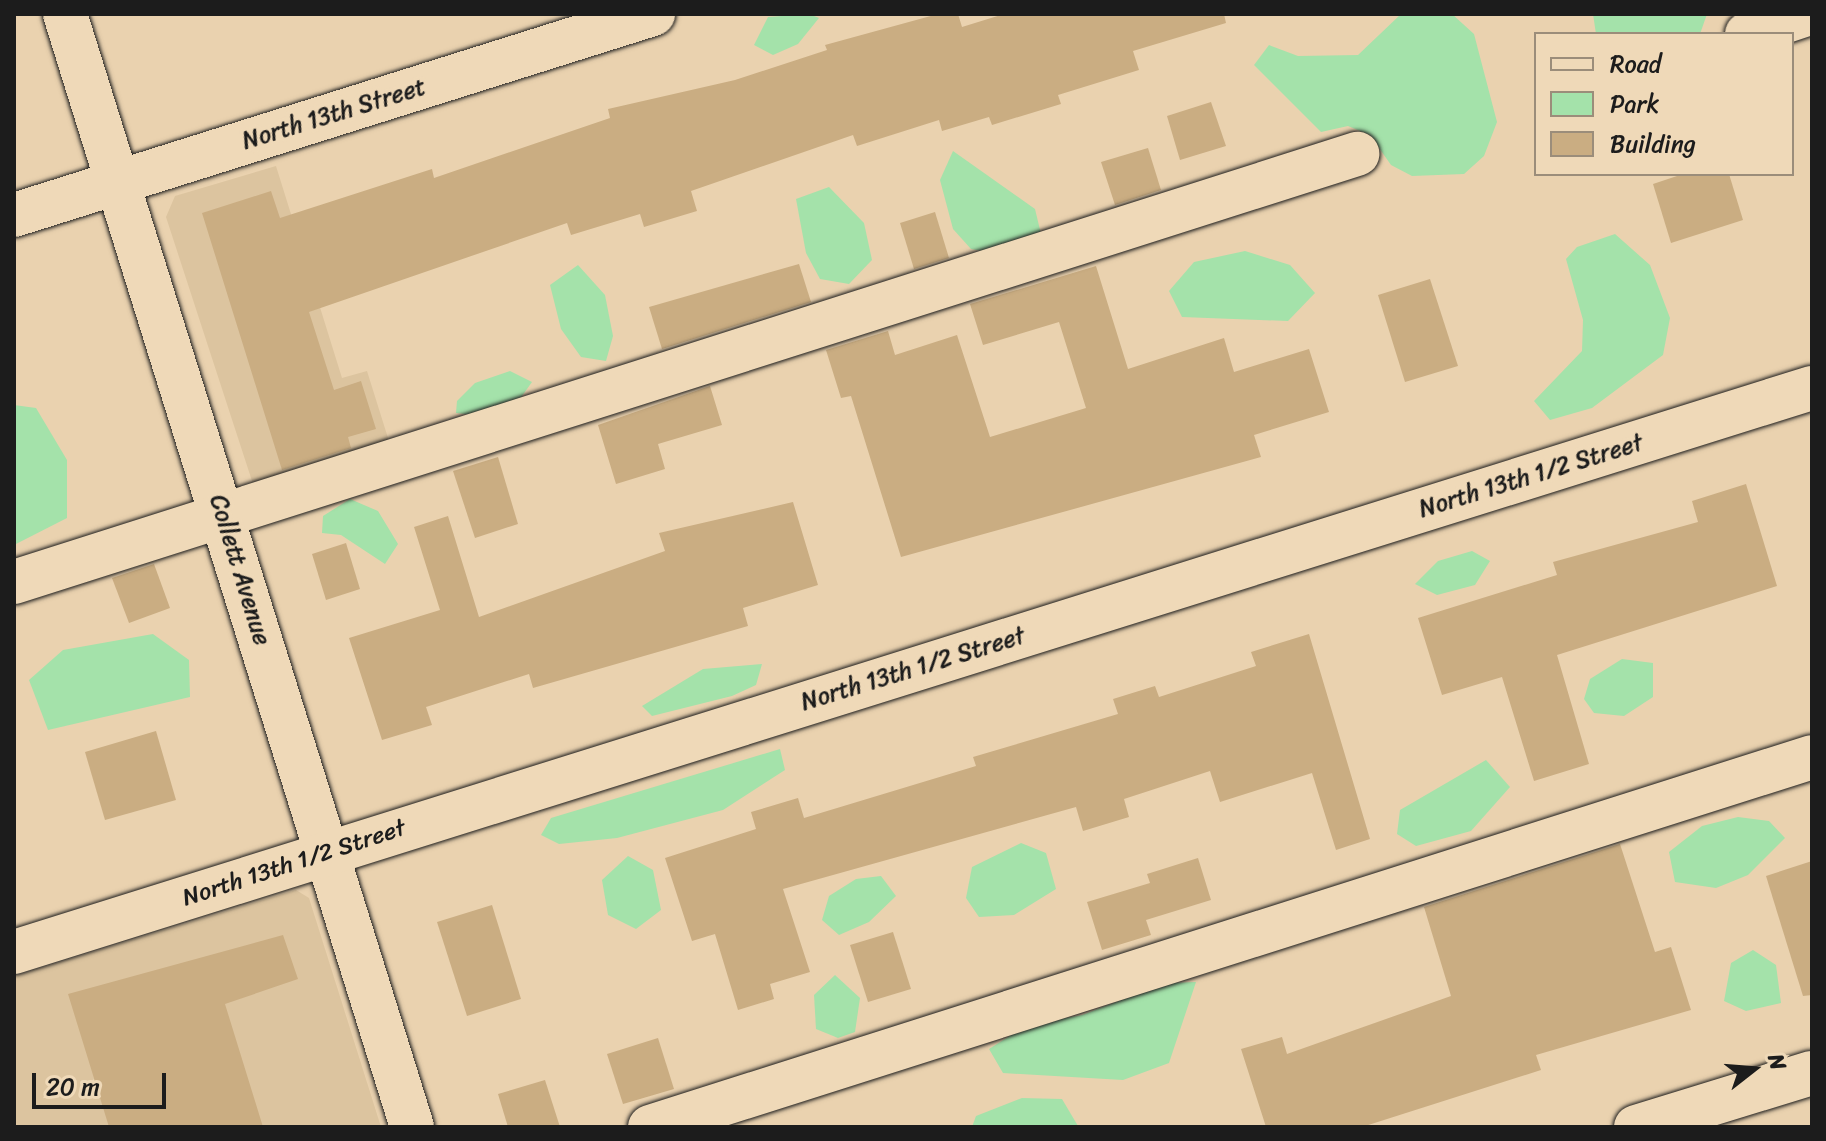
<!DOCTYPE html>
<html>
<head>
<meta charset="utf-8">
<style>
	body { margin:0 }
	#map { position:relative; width:1826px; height:1141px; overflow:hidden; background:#ead2af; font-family:Sriracha,sans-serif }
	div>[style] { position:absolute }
	.built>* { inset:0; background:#dcc49f }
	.green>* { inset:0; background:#a4e2aa }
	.building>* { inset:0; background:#caad82 }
	.roads { filter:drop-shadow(0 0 2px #1c1c1c) drop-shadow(0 0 2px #1c1c1c) }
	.minor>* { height:44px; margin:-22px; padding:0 22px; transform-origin:22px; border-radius:22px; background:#efd9b8 }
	span { translate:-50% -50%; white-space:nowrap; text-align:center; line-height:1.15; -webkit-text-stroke:8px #efd9b8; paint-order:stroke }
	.street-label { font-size:24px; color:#1c1c1c }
	.frame { position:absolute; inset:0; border:16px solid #1c1c1c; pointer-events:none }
	.legend { position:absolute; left:1534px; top:32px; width:260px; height:144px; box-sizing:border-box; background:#efd9b8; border:2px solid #9b8d7a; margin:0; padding:10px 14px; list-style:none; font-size:24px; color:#1c1c1c }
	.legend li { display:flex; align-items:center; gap:16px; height:40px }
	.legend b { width:40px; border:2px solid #9b8d7a }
	.north { position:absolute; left:1714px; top:1029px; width:80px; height:80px; -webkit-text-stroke:6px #efd9b8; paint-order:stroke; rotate:73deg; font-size:22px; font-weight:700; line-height:32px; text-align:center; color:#1c1c1c }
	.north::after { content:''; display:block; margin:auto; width:28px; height:36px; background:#1c1c1c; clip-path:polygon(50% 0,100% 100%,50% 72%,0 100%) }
	.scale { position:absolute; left:32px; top:1073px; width:134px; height:36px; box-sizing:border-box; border:4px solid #1c1c1c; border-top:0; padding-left:10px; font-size:24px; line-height:28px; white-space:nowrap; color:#1c1c1c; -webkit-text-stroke:6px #efd9b8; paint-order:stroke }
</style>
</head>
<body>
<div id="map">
	<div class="built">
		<i style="clip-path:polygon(276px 166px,342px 378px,367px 371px,393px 454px,253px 484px,166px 217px,175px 196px)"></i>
		<i style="clip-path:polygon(296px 890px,309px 898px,381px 1127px,14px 1127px,14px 976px)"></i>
	</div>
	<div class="green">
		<i style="clip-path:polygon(809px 14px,819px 18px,798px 44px,773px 55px,754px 45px,768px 17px)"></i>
		<i style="clip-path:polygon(1401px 14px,1452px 14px,1474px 34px,1497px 122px,1484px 156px,1464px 174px,1412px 176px,1391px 165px,1370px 135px,1348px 126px,1321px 132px,1254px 65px,1269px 45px,1298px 56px,1358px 55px)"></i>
		<i style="clip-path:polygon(1593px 14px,1707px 14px,1700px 34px,1596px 34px)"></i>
		<i style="clip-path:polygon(953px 151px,1035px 209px,1041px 234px,999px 254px,971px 249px,953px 229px,940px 180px)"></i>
		<i style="clip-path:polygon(829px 187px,864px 223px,872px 260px,849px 284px,820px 279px,806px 253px,796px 199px)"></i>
		<i style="clip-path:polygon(1615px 234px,1650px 265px,1670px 318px,1663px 355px,1592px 408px,1550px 420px,1534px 401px,1582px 351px,1583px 320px,1566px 259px,1577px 247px)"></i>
		<i style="clip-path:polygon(1245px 251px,1290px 265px,1315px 293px,1288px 321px,1182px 317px,1169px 291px,1194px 262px)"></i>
		<i style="clip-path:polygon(578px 265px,605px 295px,613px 336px,606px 361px,581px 357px,561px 329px,550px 285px)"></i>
		<i style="clip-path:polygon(510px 371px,532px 382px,517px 403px,483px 416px,456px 413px,457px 401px,475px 383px)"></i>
		<i style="clip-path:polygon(14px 405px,36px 408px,67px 460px,67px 518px,14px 545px)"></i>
		<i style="clip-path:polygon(350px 499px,378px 511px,398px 544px,385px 564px,341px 535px,322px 533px,323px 516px)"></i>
		<i style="clip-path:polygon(1472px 551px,1490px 561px,1475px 585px,1437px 595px,1415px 584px,1438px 561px)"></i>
		<i style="clip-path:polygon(153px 634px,189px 660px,190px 697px,48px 730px,29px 680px,63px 650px)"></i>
		<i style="clip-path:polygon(1622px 659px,1653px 663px,1653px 697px,1624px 716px,1594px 713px,1584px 699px,1590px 679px)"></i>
		<i style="clip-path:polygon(762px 664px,756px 685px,732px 696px,652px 716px,642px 706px,703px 669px)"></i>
		<i style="clip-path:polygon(780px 749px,785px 770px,723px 810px,617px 838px,559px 844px,541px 835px,551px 818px)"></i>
		<i style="clip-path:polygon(1486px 760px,1510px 787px,1471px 831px,1416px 846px,1397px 834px,1400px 810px)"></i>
		<i style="clip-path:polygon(1738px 817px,1769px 821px,1785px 838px,1748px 875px,1716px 888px,1675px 882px,1669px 852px,1702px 826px)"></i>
		<i style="clip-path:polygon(1021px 843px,1046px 853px,1056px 889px,1014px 915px,979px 917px,966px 898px,972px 867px)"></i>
		<i style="clip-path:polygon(628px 856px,653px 870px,661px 910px,636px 929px,608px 915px,602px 880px)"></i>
		<i style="clip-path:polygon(881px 876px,896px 896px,869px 922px,839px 935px,822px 920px,829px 896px,856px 879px)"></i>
		<i style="clip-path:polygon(1753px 950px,1776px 965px,1781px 1003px,1746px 1011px,1724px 1001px,1731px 963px)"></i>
		<i style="clip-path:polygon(835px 975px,860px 998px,855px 1032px,838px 1038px,816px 1029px,814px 995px)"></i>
		<i style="clip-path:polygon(1196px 982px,1169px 1063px,1123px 1080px,1003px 1073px,989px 1049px,1027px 1025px,1082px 1015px,1166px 983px)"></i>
		<i style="clip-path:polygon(1022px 1098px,1062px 1099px,1078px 1126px,972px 1127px,976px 1116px)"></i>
	</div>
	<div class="building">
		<i style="clip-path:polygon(938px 14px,958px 14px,962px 27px,1004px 14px,1224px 14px,1226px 23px,1133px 51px,1139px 70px,1058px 95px,1061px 104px,992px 125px,989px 117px,942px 131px,939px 120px,857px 146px,853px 135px,691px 191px,697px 211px,644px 227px,640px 214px,571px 235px,567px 223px,309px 312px,334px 390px,361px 381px,376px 429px,348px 437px,351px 448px,282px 470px,202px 213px,271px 191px,280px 218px,432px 169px,434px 178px,610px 118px,608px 109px,735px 80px,827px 50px,825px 45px)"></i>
		<i style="clip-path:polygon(1211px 102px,1226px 146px,1180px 160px,1167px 116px)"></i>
		<i style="clip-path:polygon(1148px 148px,1161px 190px,1115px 205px,1101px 162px)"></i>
		<i style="clip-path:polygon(1683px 174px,1729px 174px,1743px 220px,1671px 243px,1653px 184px)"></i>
		<i style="clip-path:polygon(935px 212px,949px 258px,914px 269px,900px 223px)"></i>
		<i style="clip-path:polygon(799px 264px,811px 302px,662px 349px,649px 307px)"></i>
		<i style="clip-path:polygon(1096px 266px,1128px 369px,1224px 338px,1234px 372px,1309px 349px,1329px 412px,1254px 435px,1261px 457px,901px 557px,851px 396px,841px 398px,826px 350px,888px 331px,895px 355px,957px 335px,990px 437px,1086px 408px,1059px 322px,983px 345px,970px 304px)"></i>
		<i style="clip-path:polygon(1430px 279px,1458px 366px,1405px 382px,1378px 295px)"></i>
		<i style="clip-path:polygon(710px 386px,722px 425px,658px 444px,665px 469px,616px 484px,598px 425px)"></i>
		<i style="clip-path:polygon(498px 457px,518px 524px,475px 538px,453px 471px)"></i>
		<i style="clip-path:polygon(1746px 484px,1777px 586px,1557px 655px,1589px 764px,1534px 781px,1502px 677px,1442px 695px,1418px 618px,1557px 575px,1553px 562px,1698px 522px,1692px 501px)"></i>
		<i style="clip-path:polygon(793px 502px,818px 585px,743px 608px,748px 626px,533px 688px,529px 674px,426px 707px,432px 725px,382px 740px,349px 638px,440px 610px,414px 527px,448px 516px,479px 617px,665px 551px,659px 533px)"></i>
		<i style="clip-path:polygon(346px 543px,360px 589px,326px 600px,312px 554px)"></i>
		<i style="clip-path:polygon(154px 564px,170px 608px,129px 623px,112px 578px)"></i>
		<i style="clip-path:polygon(1309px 634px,1370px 839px,1336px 850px,1312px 773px,1220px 802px,1210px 771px,1124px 799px,1129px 817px,1083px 831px,1076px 807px,783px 889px,810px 972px,770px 984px,774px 999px,738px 1010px,715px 934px,692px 941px,665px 858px,756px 829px,751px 812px,798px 798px,804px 818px,976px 766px,973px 757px,1118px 714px,1113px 699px,1155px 686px,1159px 697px,1256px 666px,1251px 652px)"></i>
		<i style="clip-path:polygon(156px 731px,176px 800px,105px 820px,85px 752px)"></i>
		<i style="clip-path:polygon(1620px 844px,1655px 952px,1671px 947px,1691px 1010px,1536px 1055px,1541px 1070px,1362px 1127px,1266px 1127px,1241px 1049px,1282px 1037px,1287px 1054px,1451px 996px,1424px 907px)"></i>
		<i style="clip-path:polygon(1198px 858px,1211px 900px,1146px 920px,1151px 935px,1102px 950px,1087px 902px,1150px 883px,1147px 874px)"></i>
		<i style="clip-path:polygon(1812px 861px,1812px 995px,1803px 996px,1766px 876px)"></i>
		<i style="clip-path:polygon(492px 905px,521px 999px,467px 1016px,437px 922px)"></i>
		<i style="clip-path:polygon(893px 932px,911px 989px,868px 1002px,850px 945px)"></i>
		<i style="clip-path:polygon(283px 935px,298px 979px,225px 1004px,263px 1127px,109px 1127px,68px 994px)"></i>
		<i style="clip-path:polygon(658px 1038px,674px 1089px,623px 1104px,607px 1054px)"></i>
		<i style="clip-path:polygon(545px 1080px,560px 1127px,508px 1127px,498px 1094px)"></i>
	</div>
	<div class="roads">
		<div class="minor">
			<i style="left:65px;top:14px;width:1166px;rotate:72.68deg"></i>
			<i style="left:1747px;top:34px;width:63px;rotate:-18.4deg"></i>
			<i style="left:14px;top:215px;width:670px;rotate:-17.46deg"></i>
			<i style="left:14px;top:582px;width:1410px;rotate:-17.68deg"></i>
			<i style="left:14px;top:952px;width:1884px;rotate:-17.42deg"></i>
			<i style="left:650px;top:1127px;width:1219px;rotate:-17.66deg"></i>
			<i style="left:1636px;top:1127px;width:184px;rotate:-17.1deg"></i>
		</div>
	</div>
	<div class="street-label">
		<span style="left:334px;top:114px;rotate:-17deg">North 13th Street</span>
		<span style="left:1531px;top:476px;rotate:-17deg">North 13th 1/2 Street</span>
		<span style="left:240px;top:570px;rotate:73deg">Collett Avenue</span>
		<span style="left:913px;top:669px;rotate:-17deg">North 13th 1/2 Street</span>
		<span style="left:294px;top:863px;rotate:-18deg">North 13th 1/2 Street</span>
	</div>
	<div class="frame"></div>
	<ul class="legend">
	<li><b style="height:10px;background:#efd9b8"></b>Road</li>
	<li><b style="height:22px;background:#a4e2aa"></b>Park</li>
	<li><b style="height:22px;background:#caad82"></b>Building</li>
	</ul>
	<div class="north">N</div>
	<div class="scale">20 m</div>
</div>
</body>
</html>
